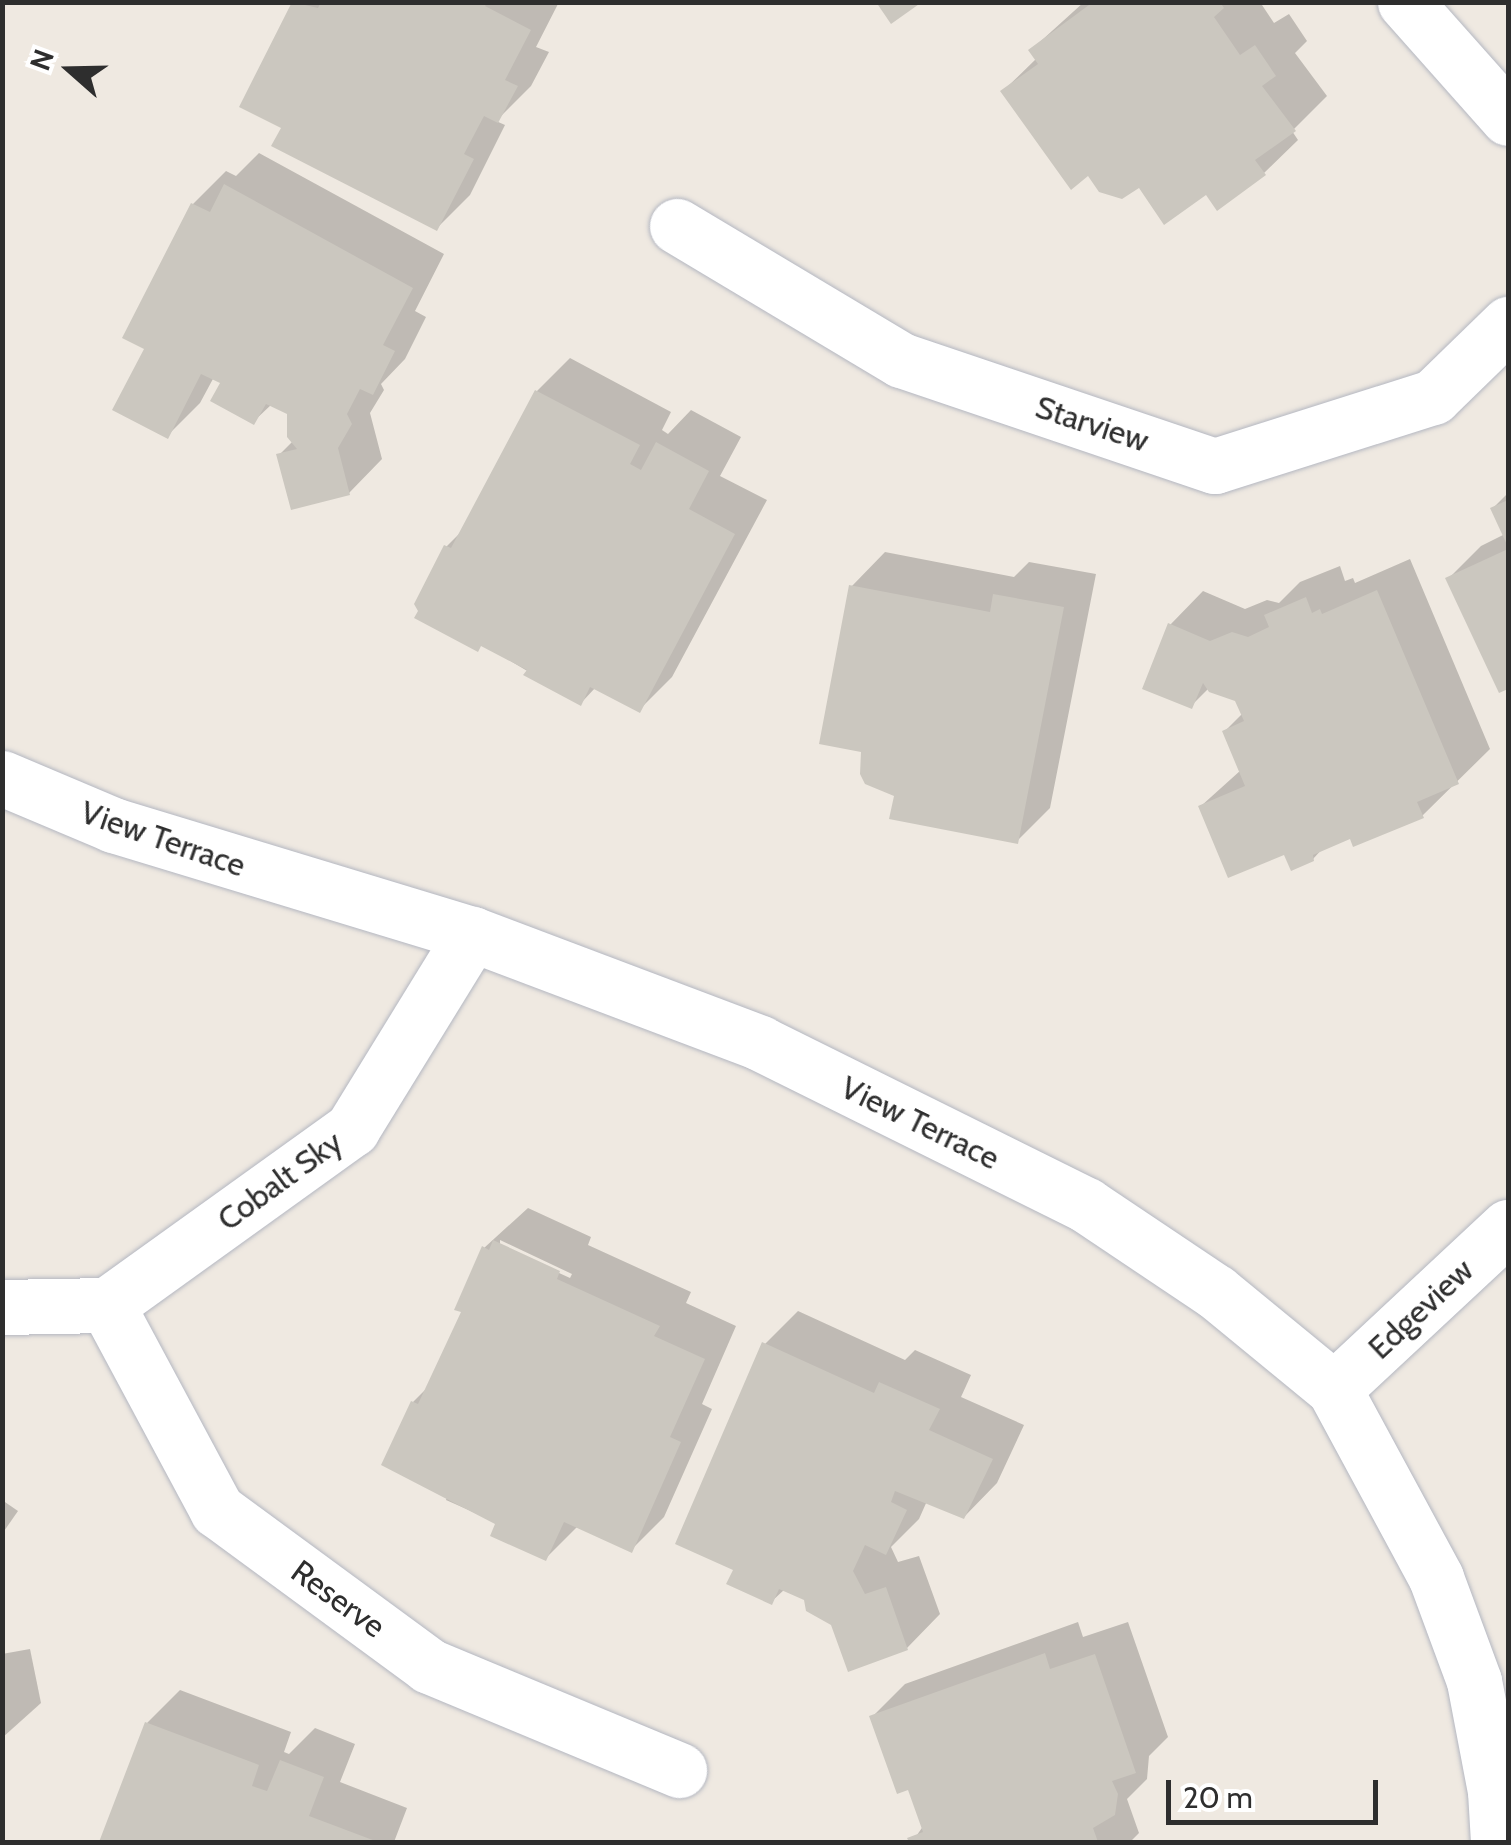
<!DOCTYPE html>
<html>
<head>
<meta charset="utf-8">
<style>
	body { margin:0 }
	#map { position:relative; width:1511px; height:1845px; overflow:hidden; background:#efe9e1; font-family:Cabin,sans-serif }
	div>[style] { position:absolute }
	.shadow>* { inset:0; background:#0003 }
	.building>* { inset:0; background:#cbc7bf }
	.roads { filter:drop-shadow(0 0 2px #b4b7c1) drop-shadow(0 0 2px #b4b7c1) }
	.minor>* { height:55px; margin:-27.5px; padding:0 27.5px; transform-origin:27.5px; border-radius:27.5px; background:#fff }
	span { translate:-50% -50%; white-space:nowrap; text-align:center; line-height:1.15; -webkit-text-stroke:8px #fff; paint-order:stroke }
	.street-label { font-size:32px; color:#2e2e2e }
	.frame { position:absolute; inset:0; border:5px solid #2e2e2e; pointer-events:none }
	.north { position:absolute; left:20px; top:20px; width:100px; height:100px; -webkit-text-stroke:8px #fff; paint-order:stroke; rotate:290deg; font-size:28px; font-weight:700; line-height:40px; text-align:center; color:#2e2e2e }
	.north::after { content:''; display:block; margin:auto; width:35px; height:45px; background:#2e2e2e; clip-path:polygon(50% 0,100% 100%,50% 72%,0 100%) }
	.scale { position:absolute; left:1166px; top:1780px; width:212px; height:45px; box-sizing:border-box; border:5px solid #2e2e2e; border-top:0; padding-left:12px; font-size:30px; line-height:35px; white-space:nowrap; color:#2e2e2e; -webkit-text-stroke:8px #fff; paint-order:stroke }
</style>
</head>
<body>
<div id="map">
	<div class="shadow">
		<i style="clip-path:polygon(295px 2px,559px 2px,536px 47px,549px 52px,531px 86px,496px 121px,505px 125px,470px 195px,437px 228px,284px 127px,242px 106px)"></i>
		<i style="clip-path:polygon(1084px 2px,1260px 2px,1274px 23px,1289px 14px,1307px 41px,1295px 53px,1327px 96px,1292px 131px,1298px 140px,1264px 173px,1207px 192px,1139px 185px,1089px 173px,1003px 91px,1037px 58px,1031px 50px)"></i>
		<i style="clip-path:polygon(259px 153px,444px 254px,415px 311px,426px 317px,405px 359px,381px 384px,384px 390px,370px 413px,382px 459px,349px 493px,279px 455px,293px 441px,289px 413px,272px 404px,254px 421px,223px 381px,214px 377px,200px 403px,167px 436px,148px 348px,193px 204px,226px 171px,236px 176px)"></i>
		<i style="clip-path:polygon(570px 358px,671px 412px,662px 430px,668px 434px,691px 410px,741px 437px,720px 476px,767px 500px,672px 677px,639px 710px,596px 687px,581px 703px,482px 644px,446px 547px,464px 529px,537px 391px)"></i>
		<i style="clip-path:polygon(1508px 493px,1508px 686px,1500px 690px,1448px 579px,1481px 546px,1505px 534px,1493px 508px)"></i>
		<i style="clip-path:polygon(885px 552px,1014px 577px,1029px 562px,1096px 574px,1050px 808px,1017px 841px,896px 795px,863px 750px,852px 586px)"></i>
		<i style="clip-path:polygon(1410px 559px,1490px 749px,1422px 816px,1351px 836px,1324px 847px,1313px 859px,1285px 852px,1201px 806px,1241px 770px,1225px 731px,1243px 713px,1237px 699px,1209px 688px,1191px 706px,1170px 625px,1203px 591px,1245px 609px,1267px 600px,1279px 603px,1300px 582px,1340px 566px,1345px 581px,1353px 578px,1355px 583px)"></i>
		<i style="clip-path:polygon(evenodd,528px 1208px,591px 1237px,588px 1245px,691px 1292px,686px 1303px,736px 1326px,702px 1404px,712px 1409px,664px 1517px,631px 1550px,578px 1526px,546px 1558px,498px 1523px,446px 1500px,448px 1494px,413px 1402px,430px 1385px,464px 1311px,484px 1248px,528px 1208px,500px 1240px,572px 1274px,570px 1278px,500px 1246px,500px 1240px)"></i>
		<i style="clip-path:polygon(798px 1311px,905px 1360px,915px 1350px,971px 1375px,961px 1397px,1024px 1425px,997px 1483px,964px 1517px,927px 1501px,919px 1519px,891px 1547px,898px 1562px,919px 1556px,940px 1614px,907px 1648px,833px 1623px,806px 1598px,785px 1589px,771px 1602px,737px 1569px,765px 1344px)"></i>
		<i style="clip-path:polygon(2px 1500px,18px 1511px,2px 1534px)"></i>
		<i style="clip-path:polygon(1078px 1622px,1083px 1637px,1128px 1622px,1168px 1737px,1149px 1756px,1147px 1779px,1127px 1799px,1139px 1833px,1130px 1842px,912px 1842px,924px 1825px,910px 1787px,872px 1717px,905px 1684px)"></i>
		<i style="clip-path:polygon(30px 1649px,41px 1703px,2px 1738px,2px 1654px)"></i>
		<i style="clip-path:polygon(180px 1690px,291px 1732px,284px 1752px,289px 1754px,315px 1728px,355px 1744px,340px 1782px,407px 1808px,394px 1842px,102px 1842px,147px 1723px)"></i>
	</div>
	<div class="building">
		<i style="clip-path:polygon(292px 2px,318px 8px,321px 2px,488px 2px,485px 6px,531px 30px,505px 80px,518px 86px,498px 123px,484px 116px,464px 154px,474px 159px,437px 231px,271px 146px,281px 128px,239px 107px)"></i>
		<i style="clip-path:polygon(876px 2px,922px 2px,891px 24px)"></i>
		<i style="clip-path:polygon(1093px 2px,1220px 2px,1224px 8px,1214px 17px,1240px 55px,1255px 45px,1276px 76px,1262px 86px,1296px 131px,1255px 160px,1266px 175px,1217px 211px,1206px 195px,1164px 225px,1139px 188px,1122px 199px,1099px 192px,1088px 176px,1071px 190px,1000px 91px,1038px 64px,1028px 50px)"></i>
		<i style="clip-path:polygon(224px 184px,413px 288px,383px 345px,395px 351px,373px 395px,360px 389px,347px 414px,352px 424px,338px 448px,350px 495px,291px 510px,276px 454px,297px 449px,287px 437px,287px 414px,266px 404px,254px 425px,210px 401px,220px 383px,201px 374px,168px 439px,112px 410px,144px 349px,122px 338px,191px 203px,210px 212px)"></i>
		<i style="clip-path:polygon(535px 390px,640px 445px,630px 464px,641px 470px,656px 442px,709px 471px,689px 509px,735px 534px,640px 713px,590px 687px,581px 706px,523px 675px,527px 670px,481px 646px,478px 652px,414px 618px,418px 611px,414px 604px,444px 545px,451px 548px)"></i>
		<i style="clip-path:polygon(1508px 500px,1508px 547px,1490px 508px)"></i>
		<i style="clip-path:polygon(1508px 549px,1508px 689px,1499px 693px,1445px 578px)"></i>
		<i style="clip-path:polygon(849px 585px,990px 612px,993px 594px,1064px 607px,1018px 844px,889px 819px,894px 796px,865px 784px,860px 774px,861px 752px,819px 744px)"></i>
		<i style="clip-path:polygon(1377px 590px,1459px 784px,1417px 802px,1424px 818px,1353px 847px,1350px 839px,1313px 855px,1314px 861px,1291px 871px,1284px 855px,1228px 878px,1198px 806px,1245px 786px,1222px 731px,1244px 721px,1235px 701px,1209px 692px,1203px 683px,1192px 709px,1142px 689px,1168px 623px,1210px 641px,1232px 632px,1248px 637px,1269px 627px,1264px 615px,1306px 597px,1312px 613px,1320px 609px,1322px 614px)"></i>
		<i style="clip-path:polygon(493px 1240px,560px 1271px,557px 1279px,660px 1326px,654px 1336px,705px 1359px,670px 1437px,681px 1442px,632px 1553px,564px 1522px,546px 1561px,490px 1536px,495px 1524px,381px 1465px,411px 1401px,418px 1404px,461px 1312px,454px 1310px,482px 1246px,489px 1250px)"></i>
		<i style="clip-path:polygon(762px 1342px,874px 1393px,879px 1382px,940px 1409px,929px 1430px,993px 1459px,964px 1519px,895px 1491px,891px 1502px,907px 1510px,886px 1555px,865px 1545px,853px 1571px,865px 1594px,886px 1587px,908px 1650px,848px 1672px,831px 1625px,806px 1611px,804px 1600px,779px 1589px,772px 1605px,726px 1584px,733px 1570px,675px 1544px)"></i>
		<i style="clip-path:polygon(1045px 1653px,1050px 1669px,1095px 1654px,1136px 1773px,1112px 1781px,1118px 1794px,1115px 1815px,1093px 1828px,1098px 1842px,909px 1842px,907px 1838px,923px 1832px,908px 1790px,897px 1794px,869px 1716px)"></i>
		<i style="clip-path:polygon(145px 1722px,259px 1765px,252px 1786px,267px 1791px,280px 1760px,324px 1777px,309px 1816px,378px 1842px,99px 1842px)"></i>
	</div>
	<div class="roads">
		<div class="minor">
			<i style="left:1405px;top:2px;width:155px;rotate:48.4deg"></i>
			<i style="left:677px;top:226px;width:261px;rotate:30.9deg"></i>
			<i style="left:901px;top:360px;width:331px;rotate:18.7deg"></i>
			<i style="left:1215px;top:466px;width:229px;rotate:-17.6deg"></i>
			<i style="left:1433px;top:397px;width:105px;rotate:-44.2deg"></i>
			<i style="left:2px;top:778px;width:121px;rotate:22.9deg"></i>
			<i style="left:113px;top:825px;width:375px;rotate:16.9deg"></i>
			<i style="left:472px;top:934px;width:308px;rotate:20.7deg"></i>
			<i style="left:760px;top:1043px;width:364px;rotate:26.4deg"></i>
			<i style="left:1086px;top:1205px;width:156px;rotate:33.8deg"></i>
			<i style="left:1216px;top:1292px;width:153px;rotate:39.4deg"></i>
			<i style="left:1334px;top:1389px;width:215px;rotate:61.6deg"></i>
			<i style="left:1436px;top:1578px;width:110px;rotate:69.7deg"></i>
			<i style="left:1474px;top:1681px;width:112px;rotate:79.2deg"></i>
			<i style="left:1495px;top:1791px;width:51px;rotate:86.6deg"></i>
			<i style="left:107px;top:1305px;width:233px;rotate:61.8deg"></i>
			<i style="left:217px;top:1510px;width:263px;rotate:36.3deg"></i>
			<i style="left:429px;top:1666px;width:271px;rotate:22.6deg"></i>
			<i style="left:2px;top:1307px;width:105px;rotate:-1.1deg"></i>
			<i style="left:107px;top:1305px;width:302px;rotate:-35.7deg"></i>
			<i style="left:352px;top:1129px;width:229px;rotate:-58.4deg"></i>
			<i style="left:1334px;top:1389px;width:238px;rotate:-43deg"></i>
		</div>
	</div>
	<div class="street-label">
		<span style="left:1092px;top:424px;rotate:18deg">Starview</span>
		<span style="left:163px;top:839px;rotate:19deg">View Terrace</span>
		<span style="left:920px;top:1123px;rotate:26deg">View Terrace</span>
		<span style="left:280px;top:1181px;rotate:-36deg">Cobalt Sky</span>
		<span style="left:1421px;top:1309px;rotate:-43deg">Edgeview</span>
		<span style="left:338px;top:1599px;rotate:36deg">Reserve</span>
	</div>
	<div class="frame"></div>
	<div class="north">N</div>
	<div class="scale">20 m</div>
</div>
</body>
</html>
